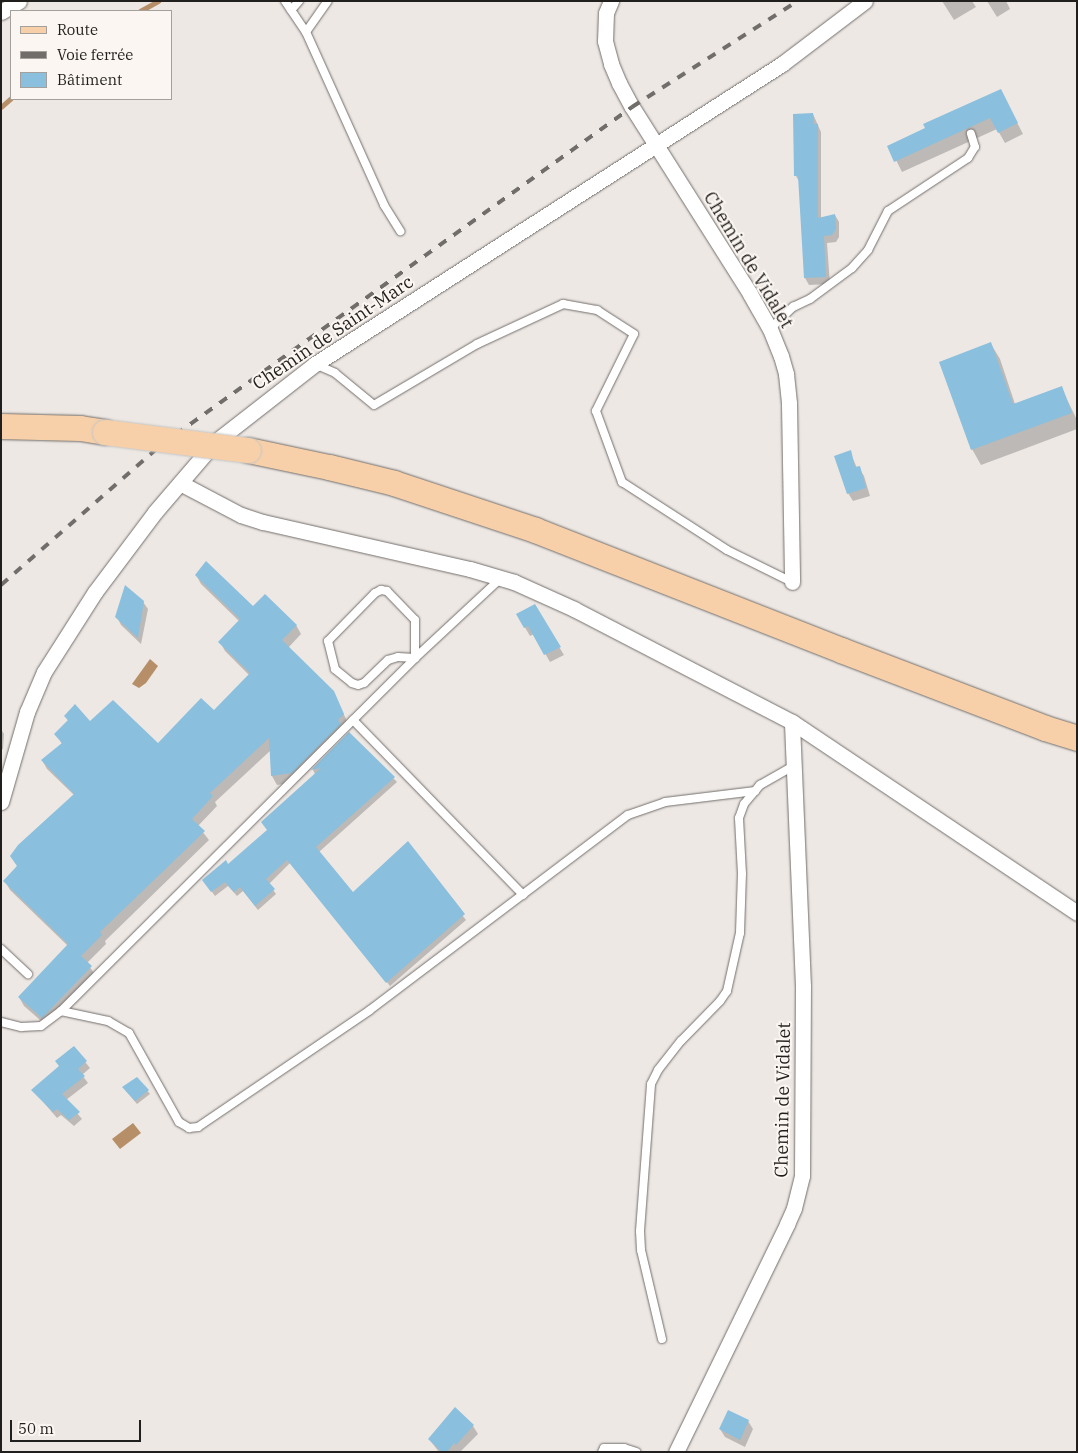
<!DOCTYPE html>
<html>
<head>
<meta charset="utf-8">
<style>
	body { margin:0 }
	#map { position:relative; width:1078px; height:1453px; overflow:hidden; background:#ede8e4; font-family:"IBM Plex Serif",serif }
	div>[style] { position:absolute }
	.water>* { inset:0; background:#b68f69 }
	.shadow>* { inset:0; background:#0003 }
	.stream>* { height:5px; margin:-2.5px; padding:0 2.5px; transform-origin:2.5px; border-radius:2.5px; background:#b68f69 }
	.building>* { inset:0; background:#8abfdd }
	.roads { filter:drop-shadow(0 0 1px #736e6b) drop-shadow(0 0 1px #736e6b) }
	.lane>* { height:8px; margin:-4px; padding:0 4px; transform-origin:4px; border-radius:4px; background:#fff }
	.street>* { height:15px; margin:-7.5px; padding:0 7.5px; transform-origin:7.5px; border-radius:7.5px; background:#fff }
	.primary>* { height:25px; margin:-12.5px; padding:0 12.5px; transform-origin:12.5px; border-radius:12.5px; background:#f7d0a9 }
	.rail>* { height:4px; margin-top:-2px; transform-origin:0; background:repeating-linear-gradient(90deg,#706d6a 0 9px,transparent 0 18px) }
	.bridges { filter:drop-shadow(0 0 1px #c5c5c4) drop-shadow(0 0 1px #c5c5c4) }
	.primary-bridge>* { height:25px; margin:-12.5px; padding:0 12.5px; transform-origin:12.5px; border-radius:12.5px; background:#f7d0a9 }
	span { translate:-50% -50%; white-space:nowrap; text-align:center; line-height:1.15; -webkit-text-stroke:4px #fbf6f1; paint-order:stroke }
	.street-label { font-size:18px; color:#211f1d }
	.frame { position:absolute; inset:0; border:2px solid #211f1d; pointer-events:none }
	.legend { position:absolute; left:10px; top:10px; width:162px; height:90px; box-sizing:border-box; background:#fbf6f1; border:1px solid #a4a09c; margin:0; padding:6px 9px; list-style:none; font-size:15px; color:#211f1d }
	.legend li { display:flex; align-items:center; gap:10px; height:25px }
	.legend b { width:25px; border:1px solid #a4a09c }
	.scale { position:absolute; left:10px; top:1420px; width:131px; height:22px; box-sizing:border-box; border:2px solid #211f1d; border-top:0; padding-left:6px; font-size:15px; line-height:18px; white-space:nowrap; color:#211f1d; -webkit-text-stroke:4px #fbf6f1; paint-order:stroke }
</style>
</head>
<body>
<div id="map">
	<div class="water">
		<i style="clip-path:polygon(150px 659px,158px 666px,146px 683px,139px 688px,132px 684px)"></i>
		<i style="clip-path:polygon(133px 1123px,141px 1133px,120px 1149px,112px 1139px)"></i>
	</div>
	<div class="shadow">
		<i style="clip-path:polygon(942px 1px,972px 1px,976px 7px,954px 20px)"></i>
		<i style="clip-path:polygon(987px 1px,1006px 1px,1010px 9px,997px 17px)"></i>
		<i style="clip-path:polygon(1006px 101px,1023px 134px,1005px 143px,997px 129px,902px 172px,889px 146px,927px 129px)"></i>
		<i style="clip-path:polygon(813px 114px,821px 132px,821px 218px,835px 215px,839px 222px,839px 237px,836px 242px,827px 243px,830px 284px,809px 285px,805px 278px,800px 183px,796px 176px)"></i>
		<i style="clip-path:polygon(991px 344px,1000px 359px,1015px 404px,1061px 387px,1077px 420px,1077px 429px,981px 465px,972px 449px)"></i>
		<i style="clip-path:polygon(850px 452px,857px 468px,859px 468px,864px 476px,870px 496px,853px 501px,848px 493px)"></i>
		<i style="clip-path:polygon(196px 575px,254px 608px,296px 625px,301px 634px,288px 648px,333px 692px,348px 723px,343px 729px,345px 733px,297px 782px,277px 785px,272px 776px,271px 750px,215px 802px,217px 806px,198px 826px,209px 840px,105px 941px,106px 944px,87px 963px,96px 976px,47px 1026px,24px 1006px,19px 997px,68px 946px,10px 890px,5px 881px,74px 795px,47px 769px,42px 760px,62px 744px,56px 734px,69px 722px,65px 716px,158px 745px,214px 712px,249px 675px,225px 651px,220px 642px,240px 622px,201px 584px)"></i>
		<i style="clip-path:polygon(143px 602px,148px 609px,141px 644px,121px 625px,117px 617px)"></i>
		<i style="clip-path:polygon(534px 606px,564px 655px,550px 662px,534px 634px,530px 636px,517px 614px)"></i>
		<i style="clip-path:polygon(1px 729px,4px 734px,3px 749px,1px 750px)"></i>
		<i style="clip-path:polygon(349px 733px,397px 782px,319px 852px,353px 893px,407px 843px,466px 920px,390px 986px,290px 863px,269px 884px,276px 894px,258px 910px,243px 891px,237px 896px,228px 886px,215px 896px,207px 885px,268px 830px,315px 774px,313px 770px)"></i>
		<i style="clip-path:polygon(74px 1048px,90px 1068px,82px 1075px,88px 1083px,66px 1100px,82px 1119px,74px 1126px,61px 1115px,57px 1118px,33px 1090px,60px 1067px)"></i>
		<i style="clip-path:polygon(137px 1078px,150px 1094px,137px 1104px,126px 1091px)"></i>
		<i style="clip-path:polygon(748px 1421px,753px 1429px,745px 1447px,725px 1437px,720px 1429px)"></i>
		<i style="clip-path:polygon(473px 1426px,478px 1434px,460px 1452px,439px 1452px,429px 1439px)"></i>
	</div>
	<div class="stream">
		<i style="left:140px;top:11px;width:21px;rotate:-29deg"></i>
		<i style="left:1px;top:107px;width:13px;rotate:-42deg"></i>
	</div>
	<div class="building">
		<i style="clip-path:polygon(1001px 89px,1018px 123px,998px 133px,990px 118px,894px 162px,887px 146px,925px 128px,923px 124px)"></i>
		<i style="clip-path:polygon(813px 113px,814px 124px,818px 124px,818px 218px,835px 214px,836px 229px,832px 235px,824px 236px,826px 277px,804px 278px,798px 176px,794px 176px,793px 114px)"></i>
		<i style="clip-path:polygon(991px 342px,1013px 404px,1062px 386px,1072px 413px,971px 450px,939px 362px)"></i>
		<i style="clip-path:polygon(851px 450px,855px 467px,860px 466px,866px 488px,847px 494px,834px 456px)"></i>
		<i style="clip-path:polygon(206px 561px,253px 606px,265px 594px,297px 625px,282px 640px,334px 691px,344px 714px,338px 720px,341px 724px,292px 773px,271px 776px,269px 738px,210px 793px,213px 796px,192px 819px,205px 831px,100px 932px,102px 935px,81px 956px,92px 966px,42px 1018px,18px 997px,68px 944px,3px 881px,17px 866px,10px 856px,18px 845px,74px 794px,41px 760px,62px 743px,54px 734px,68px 720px,64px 716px,75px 704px,90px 721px,113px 700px,158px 743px,201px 698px,214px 710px,250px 673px,218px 642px,240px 619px,195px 575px)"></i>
		<i style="clip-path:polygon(125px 585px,144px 601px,138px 638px,115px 617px)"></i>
		<i style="clip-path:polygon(535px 604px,561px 647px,544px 655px,528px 626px,524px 628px,516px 614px)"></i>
		<i style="clip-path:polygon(349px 732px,395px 777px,316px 847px,353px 892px,408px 841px,465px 914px,386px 983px,287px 860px,266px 879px,275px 889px,255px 906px,240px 887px,234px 892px,225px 882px,211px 892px,202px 880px,226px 860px,228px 864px,267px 830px,261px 822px,321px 768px,311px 770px)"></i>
		<i style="clip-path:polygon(74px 1046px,87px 1061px,78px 1069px,85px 1076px,62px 1094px,80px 1112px,69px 1120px,57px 1109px,53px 1112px,31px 1090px,59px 1066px,55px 1061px)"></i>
		<i style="clip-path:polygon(137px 1077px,149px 1090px,135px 1101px,122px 1087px)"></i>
		<i style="clip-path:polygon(455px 1407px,474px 1425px,456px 1445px,454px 1443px,447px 1452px,442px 1452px,428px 1439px)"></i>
		<i style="clip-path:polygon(728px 1410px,749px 1420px,740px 1440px,719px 1429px)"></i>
	</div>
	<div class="roads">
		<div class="lane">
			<i style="left:285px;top:1px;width:37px;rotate:56deg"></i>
			<i style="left:306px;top:32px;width:190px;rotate:65.7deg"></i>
			<i style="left:384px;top:205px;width:31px;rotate:58deg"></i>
			<i style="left:291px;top:10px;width:12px;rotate:-48deg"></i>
			<i style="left:306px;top:32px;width:38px;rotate:-55deg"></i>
			<i style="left:770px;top:329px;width:32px;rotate:-44deg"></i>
			<i style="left:793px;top:307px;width:19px;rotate:-25deg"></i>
			<i style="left:810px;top:299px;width:52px;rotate:-36.4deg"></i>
			<i style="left:852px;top:268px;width:24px;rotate:-48deg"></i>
			<i style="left:868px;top:250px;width:44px;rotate:-62.9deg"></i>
			<i style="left:888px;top:211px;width:96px;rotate:-33.5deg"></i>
			<i style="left:968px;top:158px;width:13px;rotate:-58deg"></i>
			<i style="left:975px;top:147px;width:14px;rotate:-107deg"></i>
			<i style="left:315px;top:364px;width:22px;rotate:24deg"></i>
			<i style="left:335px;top:373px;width:50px;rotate:39.4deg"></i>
			<i style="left:374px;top:405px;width:120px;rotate:-30.6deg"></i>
			<i style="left:477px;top:344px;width:95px;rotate:-24.9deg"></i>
			<i style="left:563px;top:304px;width:35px;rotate:10deg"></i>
			<i style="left:597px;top:310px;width:44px;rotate:33deg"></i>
			<i style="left:634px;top:334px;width:86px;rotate:116.3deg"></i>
			<i style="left:596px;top:411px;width:76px;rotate:69.9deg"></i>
			<i style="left:622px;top:482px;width:125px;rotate:32.9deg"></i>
			<i style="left:727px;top:550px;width:72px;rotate:26.2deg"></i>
			<i style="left:381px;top:590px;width:6px;rotate:9deg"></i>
			<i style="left:387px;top:591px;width:40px;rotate:46deg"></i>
			<i style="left:415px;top:620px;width:38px;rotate:90deg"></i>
			<i style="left:415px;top:658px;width:17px;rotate:-177deg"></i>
			<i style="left:398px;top:657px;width:10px;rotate:163deg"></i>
			<i style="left:388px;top:660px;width:33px;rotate:136deg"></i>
			<i style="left:364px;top:683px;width:6px;rotate:162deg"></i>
			<i style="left:358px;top:685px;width:6px;rotate:-162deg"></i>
			<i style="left:352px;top:683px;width:22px;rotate:-141deg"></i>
			<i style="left:335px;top:669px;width:29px;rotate:-104deg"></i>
			<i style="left:328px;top:641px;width:67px;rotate:-45.6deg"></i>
			<i style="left:375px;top:593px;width:7px;rotate:-27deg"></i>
			<i style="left:353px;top:720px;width:244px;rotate:45.8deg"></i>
			<i style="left:1px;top:949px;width:37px;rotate:43deg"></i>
			<i style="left:61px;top:1011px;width:48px;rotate:12deg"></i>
			<i style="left:108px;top:1021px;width:24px;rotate:30deg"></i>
			<i style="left:129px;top:1033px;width:102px;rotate:60.7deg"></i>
			<i style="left:179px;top:1122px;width:12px;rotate:31deg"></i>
			<i style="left:189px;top:1128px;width:9px;rotate:-6deg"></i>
			<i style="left:198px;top:1127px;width:208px;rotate:-34.2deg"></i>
			<i style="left:370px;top:1010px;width:323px;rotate:-37.1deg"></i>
			<i style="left:628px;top:815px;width:39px;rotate:-19deg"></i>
			<i style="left:665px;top:802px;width:91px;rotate:-7deg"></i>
			<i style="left:1px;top:1022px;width:21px;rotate:14deg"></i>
			<i style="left:21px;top:1027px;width:20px;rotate:-3deg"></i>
			<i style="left:41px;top:1026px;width:25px;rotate:-37deg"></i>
			<i style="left:61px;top:1011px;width:500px;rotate:-44.9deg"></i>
			<i style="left:415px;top:658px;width:117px;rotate:-42.9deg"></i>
			<i style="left:662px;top:1339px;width:91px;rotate:-103.3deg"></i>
			<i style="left:641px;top:1250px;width:19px;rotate:-93deg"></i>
			<i style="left:640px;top:1231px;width:147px;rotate:-85.7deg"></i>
			<i style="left:651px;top:1084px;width:16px;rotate:-63deg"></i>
			<i style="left:658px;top:1070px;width:37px;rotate:-52deg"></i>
			<i style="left:681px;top:1041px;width:56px;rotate:-45.7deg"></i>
			<i style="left:720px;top:1001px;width:12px;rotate:-55deg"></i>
			<i style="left:727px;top:991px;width:59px;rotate:-77.4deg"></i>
			<i style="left:740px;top:933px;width:59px;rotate:-88.1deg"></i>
			<i style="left:742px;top:874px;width:56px;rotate:-93.1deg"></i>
			<i style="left:739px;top:818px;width:15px;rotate:-70deg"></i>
			<i style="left:744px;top:804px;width:25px;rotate:-50deg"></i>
			<i style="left:760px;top:785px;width:40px;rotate:-29.7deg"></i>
			<i style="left:602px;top:1452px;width:4px;rotate:-63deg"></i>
			<i style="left:604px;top:1448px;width:20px"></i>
			<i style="left:624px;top:1448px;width:13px;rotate:18deg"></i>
		</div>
		<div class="street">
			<i style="left:611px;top:1px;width:13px;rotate:113deg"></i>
			<i style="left:606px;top:13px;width:28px;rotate:92deg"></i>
			<i style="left:605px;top:41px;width:24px;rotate:75deg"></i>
			<i style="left:611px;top:64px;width:21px;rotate:67deg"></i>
			<i style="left:619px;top:83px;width:27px;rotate:62deg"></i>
			<i style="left:632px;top:107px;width:221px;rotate:57.7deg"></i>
			<i style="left:750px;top:294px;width:40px;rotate:60.3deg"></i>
			<i style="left:770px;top:329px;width:29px;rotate:68deg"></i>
			<i style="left:781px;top:356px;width:19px;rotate:74deg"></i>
			<i style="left:786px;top:374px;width:30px;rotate:84deg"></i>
			<i style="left:789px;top:404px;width:178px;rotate:89deg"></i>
			<i style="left:1px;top:12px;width:21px;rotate:-31deg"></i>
			<i style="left:180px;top:483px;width:69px;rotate:27.7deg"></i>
			<i style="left:241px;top:515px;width:23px;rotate:18deg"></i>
			<i style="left:263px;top:522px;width:212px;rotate:12.8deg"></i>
			<i style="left:470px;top:569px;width:46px;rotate:16.5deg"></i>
			<i style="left:514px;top:582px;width:66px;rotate:24.2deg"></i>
			<i style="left:574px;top:609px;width:246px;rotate:27.4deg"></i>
			<i style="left:792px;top:722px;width:343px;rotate:33.8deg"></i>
			<i style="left:1px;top:802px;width:94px;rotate:-73.9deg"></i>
			<i style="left:27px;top:712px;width:43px;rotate:-67deg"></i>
			<i style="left:44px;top:672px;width:95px;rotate:-57.5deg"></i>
			<i style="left:95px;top:592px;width:100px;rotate:-53.1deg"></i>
			<i style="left:155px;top:512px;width:92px;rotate:-49.4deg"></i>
			<i style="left:215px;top:442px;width:127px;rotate:-38deg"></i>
			<i style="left:315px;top:364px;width:555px;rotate:-32.72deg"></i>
			<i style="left:782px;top:64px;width:104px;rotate:-37.2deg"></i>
			<i style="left:676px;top:1452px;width:254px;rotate:-64deg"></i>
			<i style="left:787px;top:1224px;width:17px;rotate:-66deg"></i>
			<i style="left:794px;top:1208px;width:33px;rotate:-76deg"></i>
			<i style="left:802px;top:1176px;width:190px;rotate:-89.7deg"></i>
			<i style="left:803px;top:986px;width:264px;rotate:-92.4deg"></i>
		</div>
		<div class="primary">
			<i style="left:1px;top:426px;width:79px;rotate:1.5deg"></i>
			<i style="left:80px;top:428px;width:25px;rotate:9deg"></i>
			<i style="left:248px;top:450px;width:83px;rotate:11.9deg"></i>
			<i style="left:329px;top:467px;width:67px;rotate:13.8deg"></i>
			<i style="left:394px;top:483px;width:149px;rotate:18.4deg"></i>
			<i style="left:535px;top:530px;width:329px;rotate:21.4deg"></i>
			<i style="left:841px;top:650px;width:218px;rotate:20.9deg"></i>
			<i style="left:1045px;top:728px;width:34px;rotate:17deg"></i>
		</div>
	</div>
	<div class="rail">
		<i style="left:1px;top:585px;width:213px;rotate:-41.2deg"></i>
		<i style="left:161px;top:445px;width:580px;rotate:-35.66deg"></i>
		<i style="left:632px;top:107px;width:197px;rotate:-32.6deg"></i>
	</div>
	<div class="bridges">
		<div class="primary-bridge">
			<i style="left:105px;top:432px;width:144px;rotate:7.2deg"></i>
		</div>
	</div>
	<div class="street-label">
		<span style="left:748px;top:260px;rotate:59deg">Chemin de Vidalet</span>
		<span style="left:333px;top:333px;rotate:-34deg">Chemin de Saint-Marc</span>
		<span style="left:783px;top:1100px;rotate:-89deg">Chemin de Vidalet</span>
	</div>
	<div class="frame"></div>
	<ul class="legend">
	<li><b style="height:6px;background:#f7d0a9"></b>Route</li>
	<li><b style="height:6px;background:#706d6a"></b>Voie ferrée</li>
	<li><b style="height:14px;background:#8abfdd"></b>Bâtiment</li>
	</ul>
	<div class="scale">50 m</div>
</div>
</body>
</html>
